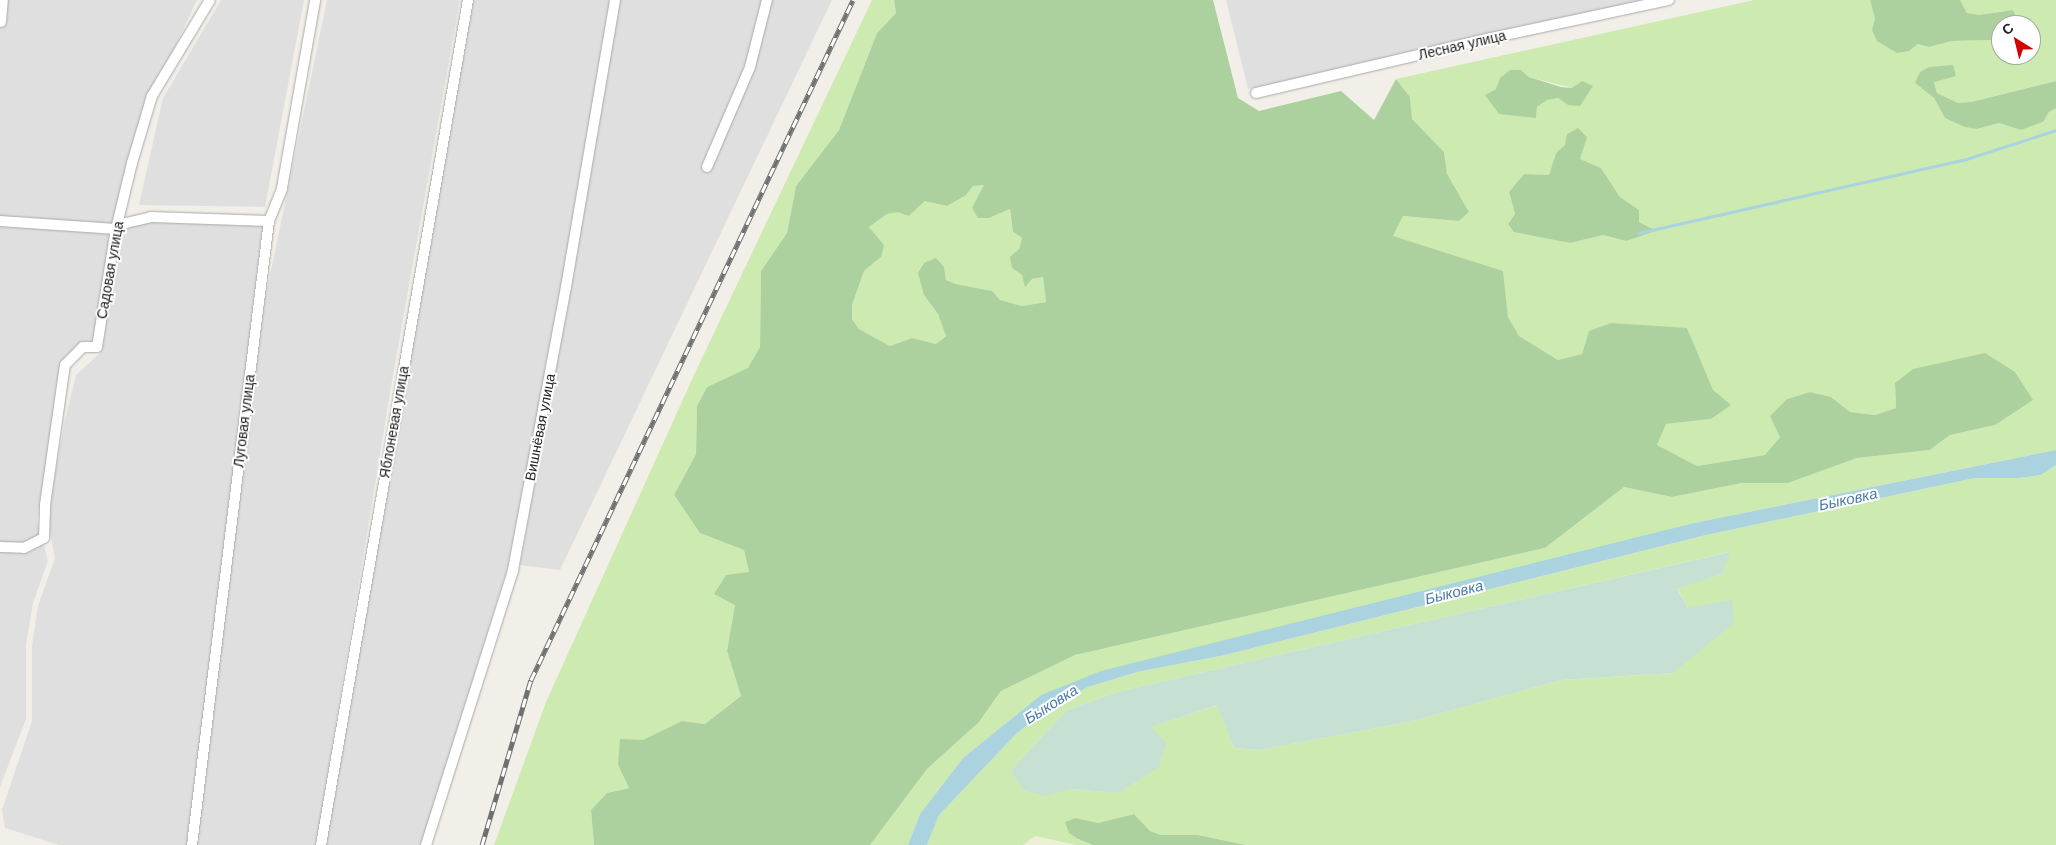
<!DOCTYPE html>
<html>
<head>
<meta charset="utf-8">
<style>
	body { margin:0 }
	#map { position:relative; width:2056px; height:845px; overflow:hidden; background:#f2efe9; font-family:Helvetica,sans-serif }
	div>[style] { position:absolute }
	.residential>* { inset:0; background:#e0dfdf }
	.farmland>* { inset:0; background:#eef0d5 }
	.grass>* { inset:0; background:#cdebb0 }
	.forest>* { inset:0; background:#add19e }
	.wetland>* { inset:0; background:#c6e0d4 }
	.water>* { inset:0; background:#aad3df }
	.stream>* { height:3px; margin:-1.5px; padding:0 1.5px; transform-origin:1.5px; border-radius:1.5px; background:#aad3df }
	.roads { filter:drop-shadow(0 0 1px #a9a9a9) drop-shadow(0 0 1px #a9a9a9) }
	.minor>* { height:10px; margin:-5px; padding:0 5px; transform-origin:5px; border-radius:5px; background:#fff }
	.tertiary>* { height:11px; margin:-5.5px; padding:0 5.5px; transform-origin:5.5px; border-radius:5.5px; background:#fff }
	.rail>* { height:5px; margin-top:-2.5px; transform-origin:0; background:repeating-linear-gradient(90deg,#fff 0 9px,#707070 0 18px); box-sizing:border-box; border-block:1px solid #707070 }
	span { translate:-50% -50%; white-space:nowrap; text-align:center; line-height:1.15; -webkit-text-stroke:4px #fff; paint-order:stroke }
	.street-label { font-size:14px; color:#222 }
	.water-label { font-size:15px; color:#4a7aab; font-style:italic }
	.north { position:absolute; left:1991px; top:15px; width:50px; height:50px; box-sizing:border-box; background:#fff; border:1px solid #a7a7a7; border-radius:50%; rotate:324deg; font-size:14px; font-weight:700; line-height:20px; text-align:center; color:#222 }
	.north::after { content:''; display:block; margin:auto; width:18px; height:22px; background:#d40000; clip-path:polygon(50% 0,100% 100%,50% 72%,0 100%) }
</style>
</head>
<body>
<div id="map">
	<div class="residential">
		<i style="clip-path:polygon(0 0,197px 0,152px 96px,93px 344px,62px 365px,37px 519px,48px 561px,33px 603px,26px 645px,26px 719px,0 787px)"></i>
		<i style="clip-path:polygon(221px 0,304px 0,265px 207px,139px 205px,163px 98px)"></i>
		<i style="clip-path:polygon(327px 0,460px 0,392px 381px,316px 845px,195px 845px,262px 314px)"></i>
		<i style="clip-path:polygon(473px 0,610px 0,551px 348px,507px 570px,421px 845px,323px 845px)"></i>
		<i style="clip-path:polygon(620px 0,832px 0,560px 570px,520px 565px)"></i>
		<i style="clip-path:polygon(1226px 0,1653px 0,1248px 89px)"></i>
		<i style="clip-path:polygon(145px 219px,263px 224px,188px 845px,59px 845px,5px 828px,2px 810px,32px 721px,32px 646px,38px 606px,55px 558px,49px 528px,51px 496px,65px 420px,76px 375px,99px 354px,123px 226px)"></i>
	</div>
	<div class="farmland">
		<i style="clip-path:polygon(1035px 836px,1076px 845px,1023px 845px)"></i>
	</div>
	<div class="grass">
		<i style="clip-path:polygon(872px 0,894px 0,896px 13px,877px 33px,839px 130px,796px 186px,787px 233px,761px 271px,760px 347px,749px 368px,707px 387px,697px 406px,696px 454px,674px 495px,700px 533px,744px 550px,749px 572px,735px 605px,727px 651px,741px 696px,705px 724px,682px 721px,643px 741px,618px 765px,629px 788px,607px 793px,591px 810px,594px 845px,494px 845px,546px 702px,694px 375px)"></i>
		<i style="clip-path:polygon(evenodd,1754px 0,1870px 0,1875px 19px,1909px 51px,1918px 44px,1929px 47px,1952px 41px,1992px 40px,2001px 34px,2001px 55px,2031px 55px,2031px 25px,2015px 25px,2019px 22px,2013px 10px,1979px 15px,1967px 13px,1960px 0,2056px 0,2056px 81px,1971px 102px,1958px 103px,1937px 93px,1934px 82px,1915px 83px,1934px 98px,1945px 118px,1977px 129px,1999px 123px,2021px 130px,2043px 122px,2049px 112px,2056px 108px,2056px 450px,1694px 523px,1041px 695px,963px 758px,920px 814px,908px 845px,870px 845px,927px 769px,979px 722px,1001px 691px,1075px 655px,1545px 548px,1624px 487px,1672px 497px,1742px 483px,1788px 483px,1857px 458px,1930px 450px,1950px 435px,1995px 425px,1895px 383px,1896px 408px,1875px 415px,1849px 412px,1831px 397px,1810px 392px,1787px 399px,1780px 437px,1765px 455px,1697px 466px,1656px 445px,1666px 424px,1711px 419px,1713px 391px,1687px 328px,1589px 332px,1582px 354px,1558px 360px,1519px 336px,1508px 317px,1502px 271px,1392px 236px,1403px 216px,1459px 221px,1469px 212px,1446px 174px,1444px 152px,1412px 119px,1410px 97px,1396px 79px,1754px 0,1510px 70px,1521px 70px,1529px 77px,1572px 88px,1568px 105px,1558px 97px,1547px 100px,1537px 107px,1536px 118px,1486px 95px,1496px 89px,1510px 70px,1754px 0,1565px 145px,1579px 159px,1601px 168px,1620px 197px,1639px 210px,1639px 222px,1626px 241px,1603px 235px,1570px 243px,1508px 224px,1515px 214px,1509px 192px,1524px 174px,1549px 175px,1556px 153px,1565px 145px)"></i>
		<i style="clip-path:polygon(985px 185px,973px 208px,978px 217px,989px 218px,1010px 209px,1013px 232px,1022px 238px,1019px 249px,1032px 279px,1043px 277px,1046px 302px,1022px 306px,999px 300px,992px 291px,956px 284px,946px 280px,944px 267px,924px 295px,938px 314px,946px 335px,936px 344px,912px 338px,890px 346px,859px 329px,852px 319px,852px 305px,864px 271px,881px 257px,869px 227px,887px 214px,898px 211px,909px 216px,925px 201px,966px 195px,973px 186px)"></i>
		<i style="clip-path:polygon(evenodd,2056px 465px,2056px 845px,1246px 845px,1198px 835px,1161px 835px,1150px 831px,1134px 814px,1098px 823px,1076px 818px,1078px 839px,1093px 845px,1076px 845px,1035px 836px,1023px 845px,927px 845px,939px 815px,1017px 733px,1053px 705px,1088px 687px,1137px 672px,1225px 655px,1706px 535px,1975px 478px,2019px 478px,2041px 475px,2056px 465px,1729px 552px,1722px 574px,1677px 588px,1688px 608px,1673px 673px,1561px 680px,1413px 721px,1259px 750px,1234px 748px,1218px 705px,1150px 727px,1118px 793px,1070px 789px,1011px 770px,1067px 710px,1117px 692px,1729px 552px)"></i>
	</div>
	<div class="forest">
		<i style="clip-path:polygon(evenodd,894px 0,1213px 0,1238px 98px,1259px 111px,1341px 91px,1374px 120px,1396px 79px,1410px 97px,1412px 119px,1444px 152px,1447px 174px,1469px 212px,1459px 221px,1403px 216px,1393px 236px,1503px 271px,1508px 317px,1519px 336px,1558px 360px,1582px 354px,1589px 331px,1611px 323px,1687px 328px,1713px 390px,1731px 405px,1711px 419px,1666px 424px,1657px 445px,1697px 466px,1765px 455px,1780px 437px,1770px 416px,1787px 399px,1810px 392px,1831px 397px,1850px 412px,1875px 415px,1896px 408px,1895px 383px,1913px 369px,1985px 353px,2015px 372px,2033px 400px,1995px 425px,1950px 435px,1930px 450px,1857px 458px,1788px 483px,1742px 483px,1672px 497px,1624px 487px,1545px 548px,1075px 655px,1001px 691px,979px 722px,927px 769px,870px 845px,594px 845px,591px 810px,607px 793px,629px 788px,618px 765px,620px 739px,643px 740px,682px 721px,705px 724px,741px 696px,727px 651px,735px 605px,714px 594px,726px 575px,749px 572px,744px 550px,700px 533px,674px 495px,696px 454px,697px 406px,707px 387px,748px 368px,760px 347px,761px 271px,787px 233px,796px 186px,839px 130px,877px 33px,896px 13px,894px 0,984px 185px,972px 208px,978px 218px,989px 218px,1010px 209px,1013px 232px,1022px 238px,1019px 249px,1010px 257px,1012px 268px,1022px 275px,1025px 287px,1032px 279px,1043px 277px,1046px 302px,1022px 306px,1000px 300px,992px 291px,956px 284px,946px 280px,944px 267px,936px 258px,924px 263px,918px 273px,924px 295px,938px 314px,946px 336px,936px 344px,912px 338px,890px 346px,859px 329px,852px 319px,852px 305px,864px 271px,881px 257px,884px 245px,869px 227px,887px 214px,898px 212px,909px 216px,925px 201px,947px 206px,966px 195px,973px 186px,984px 185px)"></i>
		<i style="clip-path:polygon(1870px 0,1960px 0,1967px 13px,1979px 15px,2013px 10px,2019px 22px,2015px 25px,2001px 25px,2001px 34px,1992px 40px,1952px 41px,1929px 47px,1918px 44px,1909px 51px,1897px 53px,1877px 41px,1872px 30px,1875px 19px)"></i>
		<i style="clip-path:polygon(1953px 65px,1956px 76px,1934px 82px,1937px 93px,1958px 103px,1971px 102px,2056px 81px,2056px 108px,2049px 112px,2043px 122px,2021px 130px,1999px 123px,1977px 129px,1965px 127px,1945px 118px,1934px 98px,1915px 83px,1920px 72px,1929px 67px)"></i>
		<i style="clip-path:polygon(1510px 70px,1521px 70px,1529px 77px,1561px 87px,1572px 88px,1582px 81px,1593px 86px,1580px 106px,1568px 105px,1558px 98px,1547px 100px,1537px 107px,1536px 118px,1499px 114px,1485px 95px,1496px 89px,1500px 78px)"></i>
		<i style="clip-path:polygon(1578px 128px,1587px 137px,1580px 159px,1601px 168px,1620px 197px,1639px 210px,1639px 222px,1656px 231px,1626px 241px,1603px 235px,1570px 243px,1514px 232px,1508px 224px,1515px 214px,1509px 192px,1524px 174px,1549px 175px,1556px 153px,1565px 145px,1567px 134px)"></i>
		<i style="clip-path:polygon(1134px 814px,1150px 831px,1161px 835px,1198px 835px,1246px 845px,1093px 845px,1078px 839px,1069px 833px,1065px 822px,1076px 818px,1098px 823px)"></i>
	</div>
	<div class="wetland">
		<i style="clip-path:polygon(1730px 552px,1722px 574px,1677px 589px,1688px 608px,1732px 600px,1734px 623px,1673px 673px,1561px 680px,1413px 721px,1259px 750px,1234px 748px,1217px 705px,1151px 727px,1166px 743px,1159px 767px,1118px 793px,1070px 789px,1046px 796px,1023px 790px,1011px 770px,1067px 710px,1117px 692px)"></i>
	</div>
	<div class="water">
		<i style="clip-path:polygon(2056px 450px,2056px 465px,2041px 475px,2019px 478px,1975px 478px,1706px 535px,1225px 655px,1137px 672px,1088px 687px,1053px 705px,1017px 733px,939px 815px,927px 845px,908px 845px,920px 814px,963px 758px,1041px 695px,1101px 671px,1694px 523px)"></i>
	</div>
	<div class="stream">
		<i style="left:1638px;top:233px;width:333px;rotate:-12.7deg"></i>
		<i style="left:1963px;top:160px;width:98px;rotate:-17.9deg"></i>
	</div>
	<div class="roads">
		<div class="minor">
			<i style="left:1256px;top:93px;width:241px;rotate:-13.2deg"></i>
			<i style="left:1491px;top:38px;width:182px;rotate:-12.1deg"></i>
			<i style="left:707px;top:167px;width:109px;rotate:-66.7deg"></i>
			<i style="left:750px;top:67px;width:69px;rotate:-75.8deg"></i>
			<i style="left:0;top:221px;width:116px;rotate:3.9deg"></i>
			<i style="left:116px;top:229px;width:12px;rotate:-31deg"></i>
			<i style="left:126px;top:223px;width:26px;rotate:-13deg"></i>
			<i style="left:151px;top:217px;width:118px;rotate:1.9deg"></i>
			<i style="left:0;top:547px;width:24px;rotate:2deg"></i>
			<i style="left:24px;top:548px;width:22px;rotate:-27deg"></i>
			<i style="left:44px;top:538px;width:33px;rotate:-88deg"></i>
			<i style="left:45px;top:505px;width:141px;rotate:-81.9deg"></i>
			<i style="left:65px;top:365px;width:25px;rotate:-45deg"></i>
			<i style="left:83px;top:347px;width:14px"></i>
			<i style="left:97px;top:347px;width:120px;rotate:-80.9deg"></i>
			<i style="left:116px;top:229px;width:68px;rotate:-76.4deg"></i>
			<i style="left:132px;top:163px;width:70px;rotate:-73.4deg"></i>
			<i style="left:152px;top:96px;width:112px;rotate:-58.9deg"></i>
			<i style="left:192px;top:845px;width:629px;rotate:-82.97deg"></i>
			<i style="left:269px;top:221px;width:35px;rotate:-68deg"></i>
			<i style="left:282px;top:188px;width:191px;rotate:-80deg"></i>
			<i style="left:321px;top:845px;width:858px;rotate:-80.13deg"></i>
			<i style="left:426px;top:845px;width:288px;rotate:-72.4deg"></i>
			<i style="left:513px;top:570px;width:288px;rotate:-79.4deg"></i>
			<i style="left:566px;top:287px;width:291px;rotate:-80.3deg"></i>
		</div>
		<div class="tertiary">
			<i style="left:0;top:21px;width:21px;rotate:-85deg"></i>
		</div>
	</div>
	<div class="rail">
		<i style="left:482px;top:845px;width:172px;rotate:-73.5deg"></i>
		<i style="left:531px;top:680px;width:752px;rotate:-64.66deg"></i>
	</div>
	<div class="street-label">
		<span style="left:1462px;top:45px;rotate:-13deg">Лесная улица</span>
		<span style="left:110px;top:270px;rotate:-80deg">Садовая улица</span>
		<span style="left:244px;top:421px;rotate:-83deg">Луговая улица</span>
		<span style="left:394px;top:422px;rotate:-80deg">Яблоневая улица</span>
		<span style="left:540px;top:427px;rotate:-79deg">Вишнёвая улица</span>
	</div>
	<div class="water-label">
		<span style="left:1848px;top:499px;rotate:-12deg">Быковка</span>
		<span style="left:1454px;top:592px;rotate:-14deg">Быковка</span>
		<span style="left:1051px;top:704px;rotate:-32deg">Быковка</span>
	</div>
	<div class="north">С</div>
</div>
</body>
</html>
